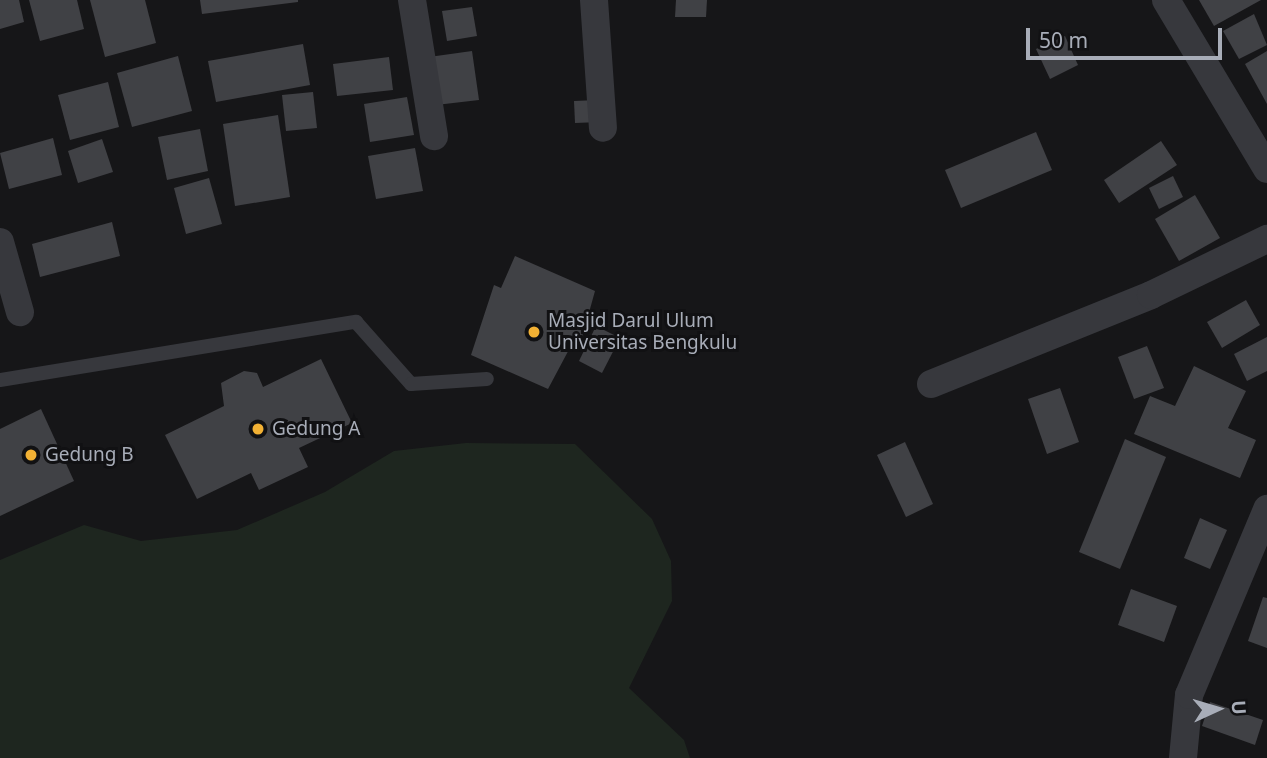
<!DOCTYPE html>
<html>
<head>
<meta charset="utf-8">
<style>
	body { margin:0 }
	#map { position:relative; width:1267px; height:758px; overflow:hidden; background:#161618; font-family:"Noto Sans",sans-serif }
	div>[style] { position:absolute }
	.green>* { inset:0; background:#1e261f }
	.building>* { inset:0; background:#404145 }
	.lane>* { height:14px; margin:-7px; padding:0 7px; transform-origin:7px; border-radius:7px; background:#37383d }
	.street>* { height:28px; margin:-14px; padding:0 14px; transform-origin:14px; border-radius:14px; background:#37383d }
	.dots>* { width:19px; height:19px; translate:-50% -50%; box-sizing:border-box; border:4px solid #111113; border-radius:50% }
	span { translate:-50% -50%; white-space:nowrap; text-align:center; line-height:1.15; -webkit-text-stroke:6px #111113; paint-order:stroke }
	.poi-label { font-size:19px; color:#a8adb8 }
	.left { translate:0 -50%; text-align:left }
	.north { position:absolute; left:1183px; top:674px; width:70px; height:70px; -webkit-text-stroke:5px #111113; paint-order:stroke; rotate:86deg; font-size:19px; font-weight:700; line-height:28px; text-align:center; color:#a8adb8 }
	.north::after { content:''; display:block; margin:auto; width:24px; height:32px; background:#a8adb8; clip-path:polygon(50% 0,100% 100%,50% 72%,0 100%) }
	.scale { position:absolute; left:1026px; top:28px; width:196px; height:32px; box-sizing:border-box; border:4px solid #a8adb8; border-top:0; padding-left:9px; font-size:21px; line-height:24px; white-space:nowrap; color:#a8adb8; -webkit-text-stroke:5px #111113; paint-order:stroke }
</style>
</head>
<body>
<div id="map">
	<div class="green">
		<i style="clip-path:polygon(466px 443px,575px 444px,652px 519px,671px 561px,672px 601px,629px 688px,684px 740px,690px 758px,0 758px,0 560px,84px 525px,141px 541px,237px 530px,325px 492px,394px 451px)"></i>
	</div>
	<div class="building">
		<i style="clip-path:polygon(0 0,19px 0,24px 22px,0 29px)"></i>
		<i style="clip-path:polygon(29px 0,77px 0,84px 29px,40px 41px)"></i>
		<i style="clip-path:polygon(90px 0,145px 0,156px 43px,105px 57px)"></i>
		<i style="clip-path:polygon(200px 0,298px 0,298px 2px,202px 14px)"></i>
		<i style="clip-path:polygon(676px 0,707px 0,706px 17px,675px 17px)"></i>
		<i style="clip-path:polygon(1199px 0,1261px 0,1214px 26px)"></i>
		<i style="clip-path:polygon(472px 7px,477px 36px,447px 41px,442px 11px)"></i>
		<i style="clip-path:polygon(1254px 14px,1267px 45px,1239px 59px,1223px 31px)"></i>
		<i style="clip-path:polygon(1065px 36px,1078px 65px,1050px 79px,1036px 49px)"></i>
		<i style="clip-path:polygon(303px 44px,310px 85px,216px 102px,208px 61px)"></i>
		<i style="clip-path:polygon(472px 51px,479px 100px,436px 105px,429px 57px)"></i>
		<i style="clip-path:polygon(1267px 51px,1267px 104px,1245px 64px)"></i>
		<i style="clip-path:polygon(178px 56px,192px 111px,132px 127px,117px 73px)"></i>
		<i style="clip-path:polygon(389px 57px,393px 90px,337px 96px,333px 64px)"></i>
		<i style="clip-path:polygon(108px 82px,119px 127px,70px 140px,58px 95px)"></i>
		<i style="clip-path:polygon(313px 92px,317px 128px,286px 131px,282px 95px)"></i>
		<i style="clip-path:polygon(407px 97px,414px 135px,370px 142px,364px 104px)"></i>
		<i style="clip-path:polygon(598px 100px,600px 122px,575px 123px,574px 101px)"></i>
		<i style="clip-path:polygon(278px 115px,290px 197px,235px 206px,223px 124px)"></i>
		<i style="clip-path:polygon(200px 129px,208px 171px,167px 180px,158px 137px)"></i>
		<i style="clip-path:polygon(1036px 132px,1052px 170px,961px 208px,945px 170px)"></i>
		<i style="clip-path:polygon(53px 138px,62px 175px,9px 189px,0 153px)"></i>
		<i style="clip-path:polygon(102px 139px,113px 172px,78px 183px,68px 151px)"></i>
		<i style="clip-path:polygon(1161px 141px,1177px 165px,1119px 203px,1104px 180px)"></i>
		<i style="clip-path:polygon(415px 148px,423px 191px,376px 199px,368px 156px)"></i>
		<i style="clip-path:polygon(1173px 176px,1183px 197px,1159px 209px,1149px 188px)"></i>
		<i style="clip-path:polygon(209px 178px,222px 224px,186px 234px,174px 188px)"></i>
		<i style="clip-path:polygon(1195px 195px,1220px 238px,1179px 261px,1155px 219px)"></i>
		<i style="clip-path:polygon(112px 222px,120px 256px,40px 277px,32px 244px)"></i>
		<i style="clip-path:polygon(515px 256px,595px 291px,580px 345px,573px 342px,548px 389px,471px 355px,494px 285px,501px 288px)"></i>
		<i style="clip-path:polygon(1246px 300px,1260px 325px,1222px 348px,1207px 322px)"></i>
		<i style="clip-path:polygon(596px 326px,620px 338px,602px 373px,579px 361px)"></i>
		<i style="clip-path:polygon(1267px 337px,1267px 371px,1247px 381px,1234px 354px)"></i>
		<i style="clip-path:polygon(1147px 346px,1164px 388px,1134px 399px,1118px 357px)"></i>
		<i style="clip-path:polygon(321px 359px,352px 423px,299px 448px,308px 467px,259px 490px,251px 473px,197px 499px,165px 435px,224px 406px,221px 383px,244px 371px,257px 373px,263px 387px)"></i>
		<i style="clip-path:polygon(1194px 366px,1246px 391px,1228px 428px,1256px 440px,1240px 478px,1134px 434px,1150px 396px,1175px 406px)"></i>
		<i style="clip-path:polygon(1060px 388px,1079px 442px,1047px 454px,1028px 399px)"></i>
		<i style="clip-path:polygon(41px 409px,74px 481px,0 516px,0 429px)"></i>
		<i style="clip-path:polygon(1125px 439px,1166px 457px,1120px 569px,1079px 552px)"></i>
		<i style="clip-path:polygon(905px 442px,933px 504px,906px 517px,877px 455px)"></i>
		<i style="clip-path:polygon(1200px 518px,1227px 530px,1210px 569px,1184px 558px)"></i>
		<i style="clip-path:polygon(1131px 589px,1177px 606px,1164px 642px,1118px 625px)"></i>
		<i style="clip-path:polygon(1263px 597px,1267px 598px,1267px 648px,1248px 641px)"></i>
		<i style="clip-path:polygon(1210px 702px,1263px 720px,1255px 745px,1202px 726px)"></i>
	</div>
	<div class="lane">
		<i style="left:0;top:380px;width:361px;rotate:-9.3deg"></i>
		<i style="left:356px;top:322px;width:83px;rotate:48.4deg"></i>
		<i style="left:411px;top:384px;width:76px;rotate:-3.8deg"></i>
	</div>
	<div class="street">
		<i style="left:412px;top:0;width:138px;rotate:80.8deg"></i>
		<i style="left:594px;top:0;width:128px;rotate:86deg"></i>
		<i style="left:1166px;top:0;width:197px;rotate:59.1deg"></i>
		<i style="left:0;top:242px;width:73px;rotate:74.1deg"></i>
		<i style="left:931px;top:384px;width:237px;rotate:-22deg"></i>
		<i style="left:1151px;top:295px;width:129px;rotate:-25.8deg"></i>
		<i style="left:1183px;top:758px;width:63px;rotate:-84.6deg"></i>
		<i style="left:1189px;top:695px;width:202px;rotate:-67.2deg"></i>
	</div>
	<div class="dots">
		<i style="left:534px;top:332px;background:#f2b134"></i>
		<i style="left:258px;top:429px;background:#f2b134"></i>
		<i style="left:31px;top:455px;background:#f2b134"></i>
	</div>
	<div class="poi-label">
		<span class="left" style="left:548px;top:332px">Masjid Darul Ulum<br>Universitas Bengkulu</span>
		<span class="left" style="left:272px;top:429px">Gedung A</span>
		<span class="left" style="left:45px;top:455px">Gedung B</span>
	</div>
	<div class="north">U</div>
	<div class="scale">50 m</div>
</div>
</body>
</html>
